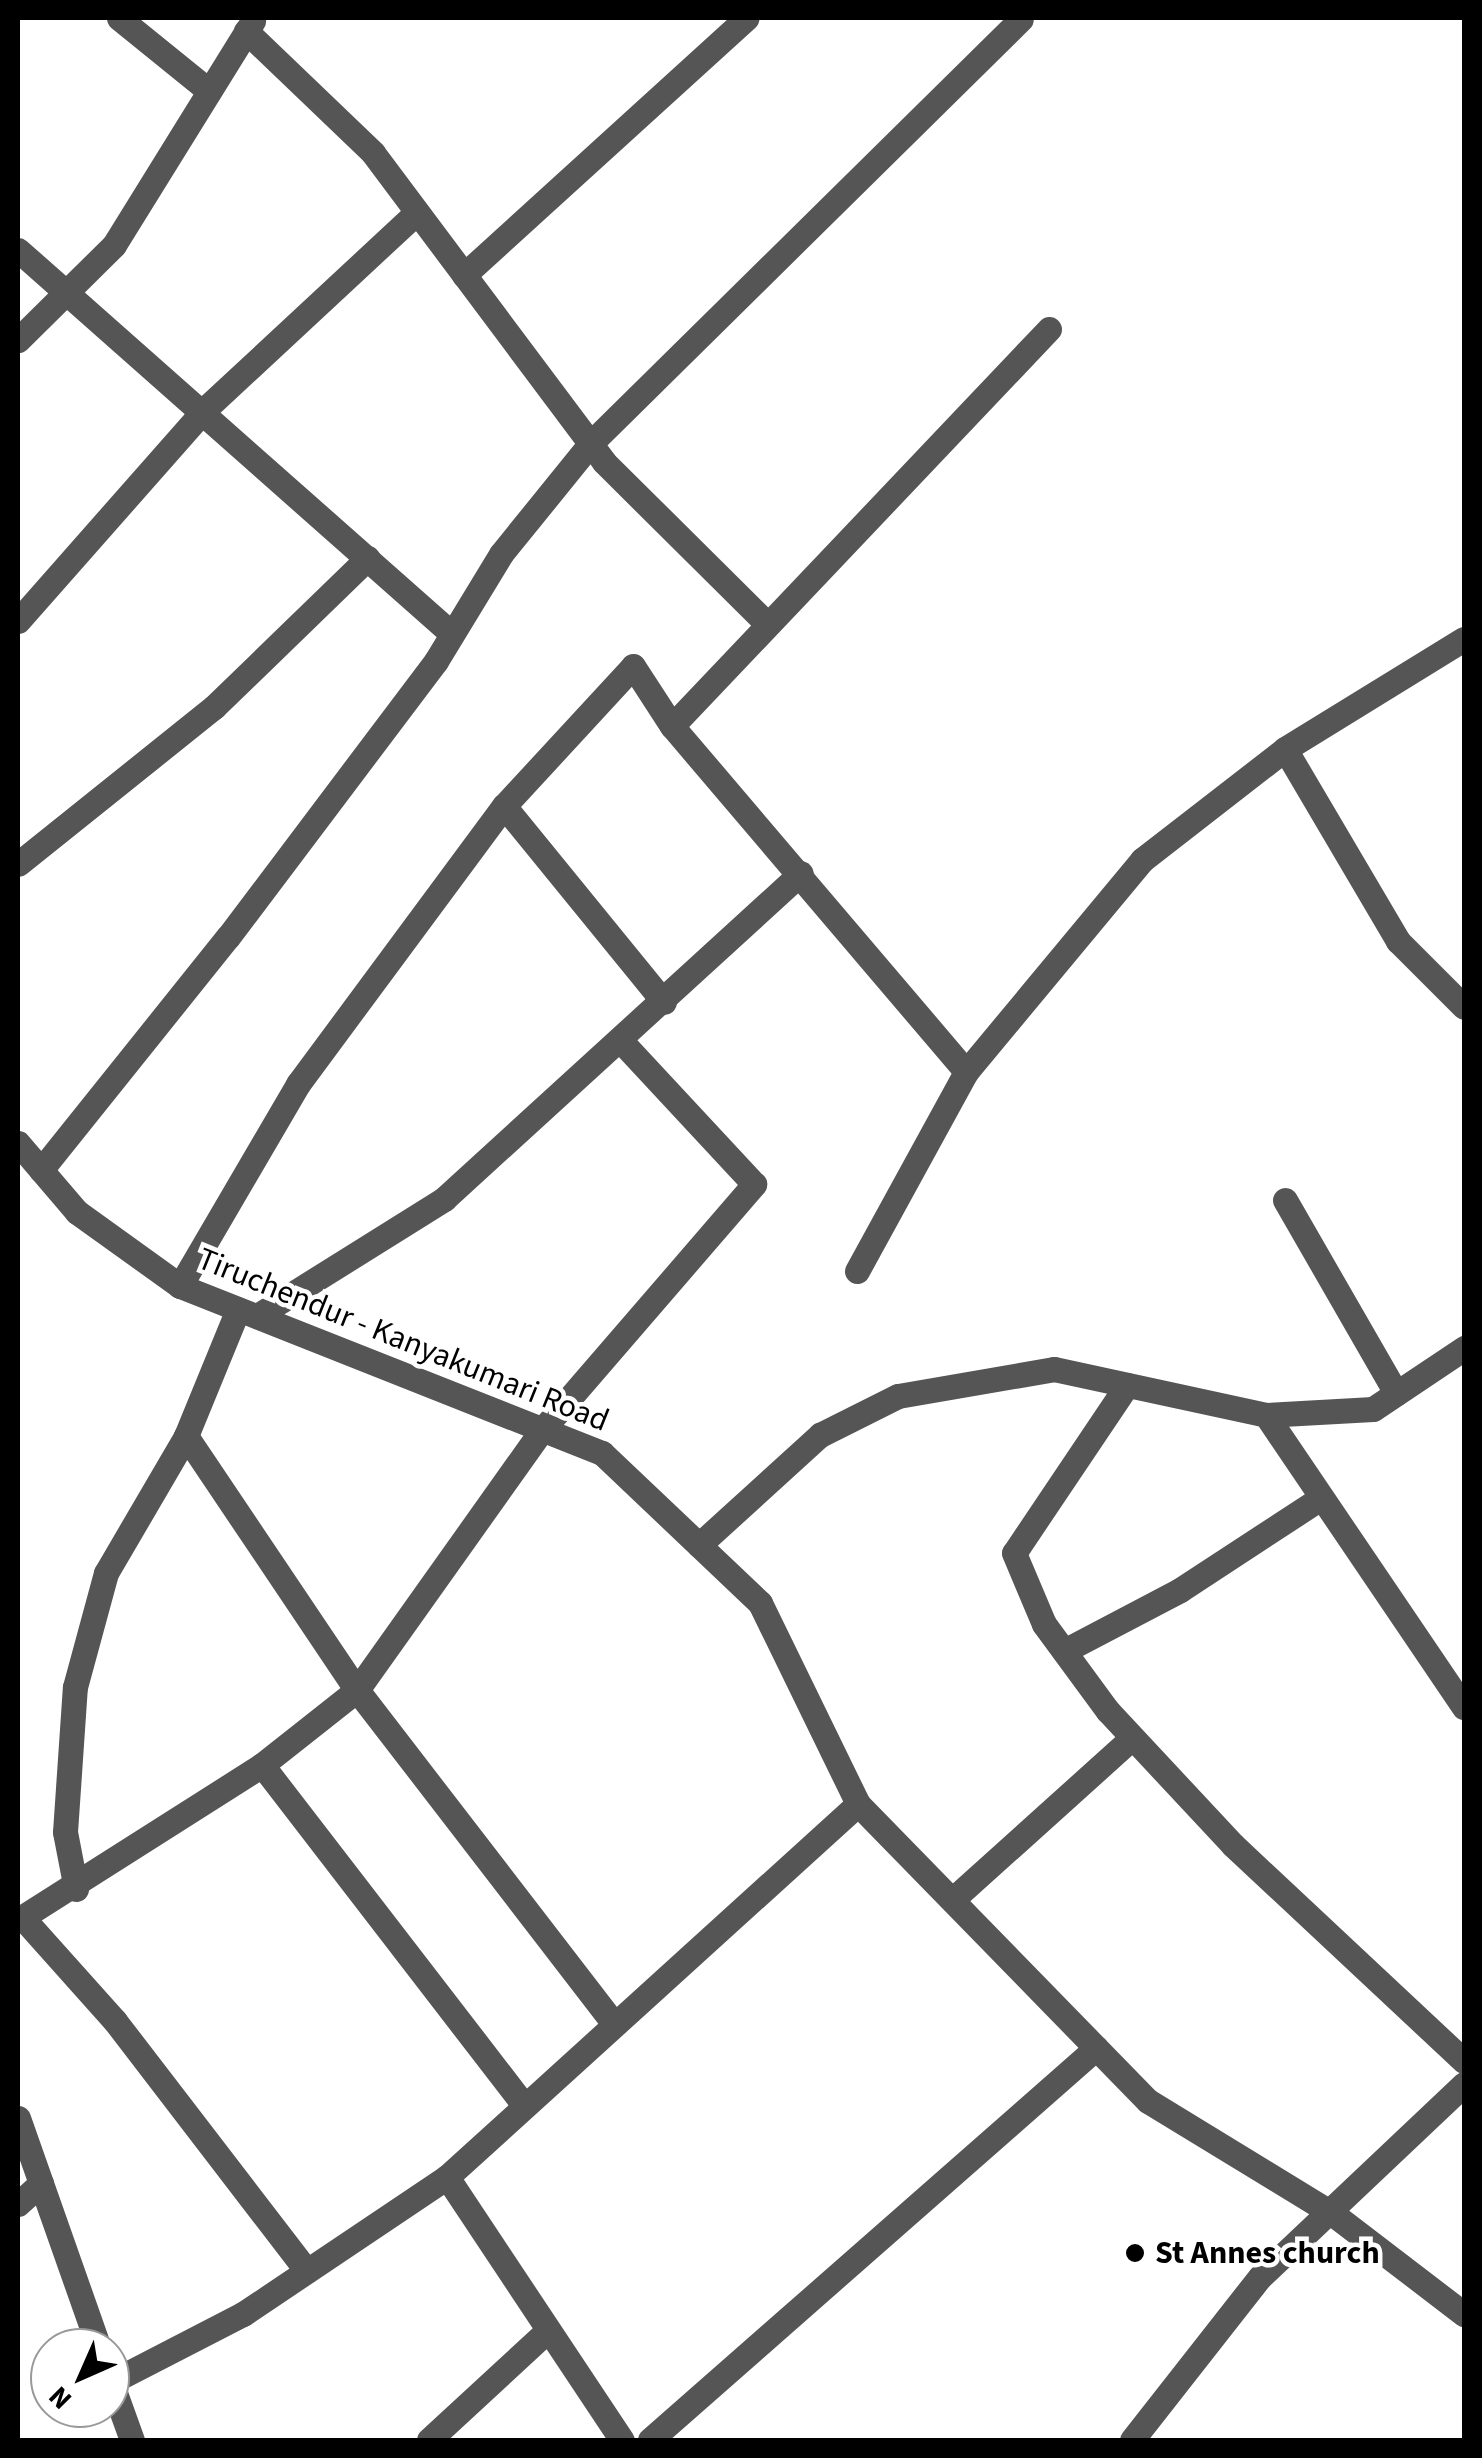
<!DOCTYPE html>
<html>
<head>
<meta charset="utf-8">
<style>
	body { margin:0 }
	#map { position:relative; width:1482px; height:2458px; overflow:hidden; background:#fff; font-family:"Source Sans 3",sans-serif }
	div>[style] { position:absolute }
	.minor>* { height:25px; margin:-12.5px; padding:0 12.5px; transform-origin:12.5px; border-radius:12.5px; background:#555 }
	.dots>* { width:28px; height:28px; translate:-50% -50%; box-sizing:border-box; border:5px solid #fff; border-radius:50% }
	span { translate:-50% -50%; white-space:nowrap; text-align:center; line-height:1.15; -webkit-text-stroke:9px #fff; paint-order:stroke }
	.street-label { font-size:32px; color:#000 }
	.poi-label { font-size:32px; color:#000; font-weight:700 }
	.left { translate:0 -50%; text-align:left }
	.frame { position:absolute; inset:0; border:20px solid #000; pointer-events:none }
	.north { position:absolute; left:30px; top:2328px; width:100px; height:100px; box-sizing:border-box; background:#fff; border:2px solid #999; border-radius:50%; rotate:225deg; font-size:28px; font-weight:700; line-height:40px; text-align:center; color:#000 }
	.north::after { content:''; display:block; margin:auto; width:35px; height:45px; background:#000; clip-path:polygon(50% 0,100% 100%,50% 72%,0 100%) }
</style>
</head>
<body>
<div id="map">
	<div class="minor">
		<i style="left:119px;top:18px;width:116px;rotate:39deg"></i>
		<i style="left:246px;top:31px;width:176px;rotate:43.8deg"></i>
		<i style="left:373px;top:153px;width:386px;rotate:53.2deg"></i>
		<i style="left:604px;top:462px;width:227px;rotate:44.8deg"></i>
		<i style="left:18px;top:250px;width:579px;rotate:41.5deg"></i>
		<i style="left:464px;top:275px;width:382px;rotate:-42.3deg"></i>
		<i style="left:1049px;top:329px;width:547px;rotate:133.52deg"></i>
		<i style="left:672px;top:726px;width:454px;rotate:49.6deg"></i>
		<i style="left:966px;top:1072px;width:276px;rotate:-50.3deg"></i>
		<i style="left:1142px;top:860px;width:181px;rotate:-37.8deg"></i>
		<i style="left:1285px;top:749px;width:210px;rotate:-31.6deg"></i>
		<i style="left:18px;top:340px;width:135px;rotate:-44.7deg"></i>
		<i style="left:114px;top:245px;width:264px;rotate:-58.2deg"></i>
		<i style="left:18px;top:621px;width:280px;rotate:-48.6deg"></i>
		<i style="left:203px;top:411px;width:292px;rotate:-42.9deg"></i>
		<i style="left:1285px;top:749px;width:223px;rotate:59.5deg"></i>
		<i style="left:1398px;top:941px;width:93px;rotate:45deg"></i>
		<i style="left:504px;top:806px;width:253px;rotate:50.8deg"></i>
		<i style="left:18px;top:864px;width:251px;rotate:-38.7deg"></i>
		<i style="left:214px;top:707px;width:214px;rotate:-44.1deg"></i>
		<i style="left:18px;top:1143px;width:91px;rotate:49.5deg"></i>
		<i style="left:77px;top:1212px;width:127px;rotate:35.7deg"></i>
		<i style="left:180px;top:1286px;width:454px;rotate:21.6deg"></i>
		<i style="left:602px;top:1453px;width:218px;rotate:43.5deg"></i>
		<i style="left:760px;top:1603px;width:224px;rotate:64deg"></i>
		<i style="left:858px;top:1804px;width:415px;rotate:45.7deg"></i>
		<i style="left:1148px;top:2101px;width:217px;rotate:31.4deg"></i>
		<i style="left:1333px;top:2214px;width:165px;rotate:37.4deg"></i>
		<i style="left:41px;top:1170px;width:299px;rotate:-51.3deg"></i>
		<i style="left:228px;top:937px;width:346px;rotate:-53deg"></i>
		<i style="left:436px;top:661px;width:125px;rotate:-58.7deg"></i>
		<i style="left:501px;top:554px;width:141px;rotate:-51deg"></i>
		<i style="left:590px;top:444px;width:605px;rotate:-44.6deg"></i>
		<i style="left:1285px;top:1200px;width:223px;rotate:60.1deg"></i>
		<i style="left:857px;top:1271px;width:227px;rotate:-61.3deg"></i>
		<i style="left:180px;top:1286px;width:234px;rotate:-59.7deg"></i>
		<i style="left:298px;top:1084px;width:346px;rotate:-53.5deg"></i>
		<i style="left:504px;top:806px;width:190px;rotate:-47.3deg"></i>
		<i style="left:633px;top:666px;width:72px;rotate:57deg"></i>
		<i style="left:257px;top:1316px;width:221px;rotate:-32deg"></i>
		<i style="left:444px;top:1199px;width:483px;rotate:-42.4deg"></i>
		<i style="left:1127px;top:1385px;width:202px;rotate:123.9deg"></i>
		<i style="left:1014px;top:1553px;width:77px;rotate:67.1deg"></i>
		<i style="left:1044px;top:1624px;width:108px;rotate:53.7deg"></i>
		<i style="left:1108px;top:1711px;width:183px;rotate:47deg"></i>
		<i style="left:1233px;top:1845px;width:316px;rotate:43.1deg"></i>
		<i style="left:1266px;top:1415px;width:353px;rotate:55.9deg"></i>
		<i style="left:186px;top:1436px;width:306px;rotate:56.1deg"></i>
		<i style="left:357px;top:1690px;width:420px;rotate:52.4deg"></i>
		<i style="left:699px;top:1545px;width:164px;rotate:-42.3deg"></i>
		<i style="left:820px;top:1435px;width:87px;rotate:-26.6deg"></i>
		<i style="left:898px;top:1396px;width:158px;rotate:-9.8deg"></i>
		<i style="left:1054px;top:1369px;width:217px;rotate:12.2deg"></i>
		<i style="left:1266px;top:1415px;width:107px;rotate:-3.2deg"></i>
		<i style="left:1373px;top:1409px;width:110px;rotate:-33.8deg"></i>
		<i style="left:1064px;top:1651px;width:131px;rotate:-27.7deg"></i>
		<i style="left:1180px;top:1590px;width:166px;rotate:-33.2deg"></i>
		<i style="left:262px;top:1765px;width:426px;rotate:52.4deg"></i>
		<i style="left:76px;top:1889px;width:58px;rotate:-100.9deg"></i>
		<i style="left:65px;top:1832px;width:145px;rotate:-86.1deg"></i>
		<i style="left:75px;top:1687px;width:118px;rotate:-74.8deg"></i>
		<i style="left:106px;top:1573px;width:159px;rotate:-59.7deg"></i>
		<i style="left:186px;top:1436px;width:137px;rotate:-67.7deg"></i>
		<i style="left:952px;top:1900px;width:242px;rotate:-42deg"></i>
		<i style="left:22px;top:1917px;width:140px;rotate:48.2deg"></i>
		<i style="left:115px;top:2021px;width:315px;rotate:52.5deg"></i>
		<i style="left:18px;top:1920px;width:289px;rotate:-32.4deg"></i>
		<i style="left:262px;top:1765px;width:121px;rotate:-38.3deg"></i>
		<i style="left:357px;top:1690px;width:319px;rotate:-54.6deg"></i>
		<i style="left:542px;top:1430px;width:325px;rotate:-49.2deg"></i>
		<i style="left:754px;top:1184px;width:194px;rotate:-132.9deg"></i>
		<i style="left:18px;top:2118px;width:244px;rotate:70.6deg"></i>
		<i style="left:447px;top:2177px;width:316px;rotate:56.4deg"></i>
		<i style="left:18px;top:2204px;width:31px;rotate:-42deg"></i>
		<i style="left:110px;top:2379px;width:65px;rotate:70.2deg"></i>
		<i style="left:111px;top:2382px;width:148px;rotate:-27.3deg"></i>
		<i style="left:243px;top:2314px;width:246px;rotate:-33.9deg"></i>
		<i style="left:447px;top:2177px;width:555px;rotate:-42.23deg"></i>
		<i style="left:429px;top:2440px;width:162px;rotate:-42.7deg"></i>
		<i style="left:650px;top:2440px;width:594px;rotate:-41.31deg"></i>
		<i style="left:1132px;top:2440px;width:207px;rotate:-51.9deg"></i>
		<i style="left:1260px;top:2277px;width:281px;rotate:-43.4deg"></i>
	</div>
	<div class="dots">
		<i style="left:1135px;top:2253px;background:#000"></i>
	</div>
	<div class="street-label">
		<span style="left:403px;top:1340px;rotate:22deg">Tiruchendur - Kanyakumari Road</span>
	</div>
	<div class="poi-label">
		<span class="left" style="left:1155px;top:2253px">St Annes church</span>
	</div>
	<div class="frame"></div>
	<div class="north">N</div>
</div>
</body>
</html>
